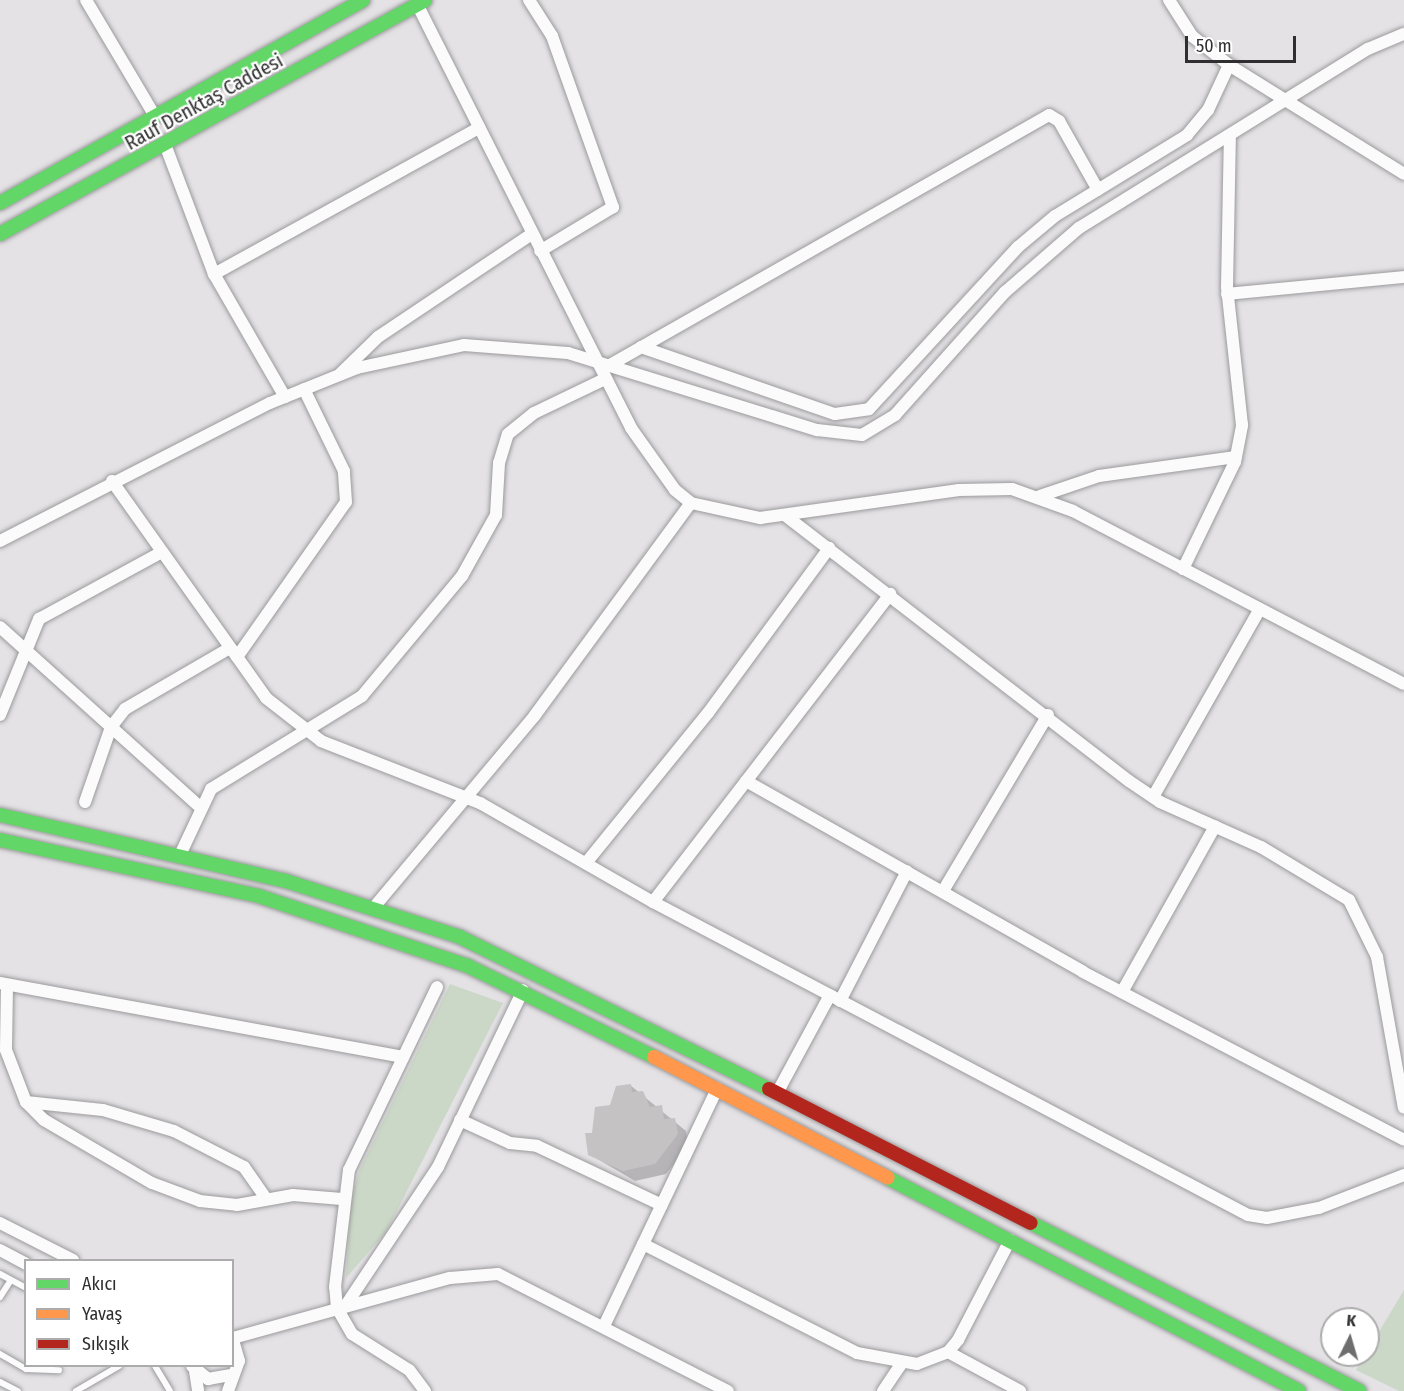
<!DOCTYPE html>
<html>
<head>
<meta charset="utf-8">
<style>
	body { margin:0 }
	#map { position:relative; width:1404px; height:1391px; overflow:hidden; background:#e4e2e5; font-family:"Fira Sans Condensed",sans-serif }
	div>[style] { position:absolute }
	.green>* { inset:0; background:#cbd8c7 }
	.shadow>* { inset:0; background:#0003 }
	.building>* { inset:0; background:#c4c2c3 }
	.roads { filter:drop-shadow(0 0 2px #9b9a9c) drop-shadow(0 0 2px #9b9a9c) }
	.lane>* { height:6px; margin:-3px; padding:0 3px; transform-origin:3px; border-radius:3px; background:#fbfbfb }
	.street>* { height:12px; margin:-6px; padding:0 6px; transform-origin:6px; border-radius:6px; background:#fbfbfb }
	.fast>* { height:14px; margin:-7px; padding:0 7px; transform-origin:7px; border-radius:7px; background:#63d668 }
	.slow>* { height:14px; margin:-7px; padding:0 7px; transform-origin:7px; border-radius:7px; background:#ff974d }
	.jam>* { height:14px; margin:-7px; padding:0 7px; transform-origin:7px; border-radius:7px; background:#b3261e }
	span { translate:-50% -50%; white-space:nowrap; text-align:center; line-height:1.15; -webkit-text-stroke:4.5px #fff; paint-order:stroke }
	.street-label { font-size:20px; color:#302f30 }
	.legend { position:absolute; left:24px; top:1259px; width:210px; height:108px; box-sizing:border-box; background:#fff; border:2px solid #acacac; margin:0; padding:8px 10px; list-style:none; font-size:18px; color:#302f30 }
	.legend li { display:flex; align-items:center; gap:12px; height:30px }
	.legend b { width:30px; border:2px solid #acacac }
	.north { position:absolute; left:1320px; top:1307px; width:60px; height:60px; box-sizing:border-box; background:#fff; border:2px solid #acacac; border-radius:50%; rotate:5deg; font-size:16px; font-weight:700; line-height:24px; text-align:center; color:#302f30 }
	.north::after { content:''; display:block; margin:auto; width:21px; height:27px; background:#6f6e6f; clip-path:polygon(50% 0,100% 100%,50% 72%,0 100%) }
	.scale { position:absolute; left:1185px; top:36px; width:111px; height:27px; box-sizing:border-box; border:3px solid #302f30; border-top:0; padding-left:8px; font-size:18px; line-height:21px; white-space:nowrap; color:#302f30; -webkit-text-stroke:4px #fff; paint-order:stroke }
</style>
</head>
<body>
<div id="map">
	<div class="green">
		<i style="clip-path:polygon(450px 984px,503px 1003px,386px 1232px,346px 1278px,351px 1200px,360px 1169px)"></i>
		<i style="clip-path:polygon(1404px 1290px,1404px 1391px,1399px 1391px,1356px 1370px)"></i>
	</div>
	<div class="shadow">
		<i style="clip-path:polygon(630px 1085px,686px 1131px,688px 1146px,666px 1174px,635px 1181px,589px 1154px,593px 1134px)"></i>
	</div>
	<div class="building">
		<i style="clip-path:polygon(631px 1084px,632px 1092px,643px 1091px,650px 1107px,662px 1105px,664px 1119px,675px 1118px,678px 1134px,655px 1164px,623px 1171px,588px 1155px,585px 1133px,592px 1133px,595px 1107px,610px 1105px,616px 1086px)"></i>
	</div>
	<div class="roads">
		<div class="lane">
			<i style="left:0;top:1274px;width:30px;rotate:28deg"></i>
			<i style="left:0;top:1297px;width:20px;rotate:-57deg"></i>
			<i style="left:0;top:1354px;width:30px;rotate:30deg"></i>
			<i style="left:26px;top:1369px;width:33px;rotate:2deg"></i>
			<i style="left:155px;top:1366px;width:29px;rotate:59deg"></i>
			<i style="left:0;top:1382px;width:20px;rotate:27deg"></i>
			<i style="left:76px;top:1391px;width:50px;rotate:-30.2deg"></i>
		</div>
		<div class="street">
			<i style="left:86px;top:0;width:135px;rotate:59.3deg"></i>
			<i style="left:529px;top:0;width:43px;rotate:57.4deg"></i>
			<i style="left:552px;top:36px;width:182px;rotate:70.4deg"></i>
			<i style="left:613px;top:207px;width:85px;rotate:148.9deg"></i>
			<i style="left:1169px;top:0;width:43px;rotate:57.4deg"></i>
			<i style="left:1192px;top:36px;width:47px;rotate:38.1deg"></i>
			<i style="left:1229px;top:65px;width:206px;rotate:31.9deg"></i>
			<i style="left:417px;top:4px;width:475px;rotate:63.2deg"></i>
			<i style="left:631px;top:428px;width:76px;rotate:54.6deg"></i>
			<i style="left:675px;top:490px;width:21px;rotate:39deg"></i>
			<i style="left:691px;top:503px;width:71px;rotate:12.3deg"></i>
			<i style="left:760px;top:518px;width:201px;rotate:-8deg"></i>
			<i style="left:959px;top:490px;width:53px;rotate:-1.1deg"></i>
			<i style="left:1012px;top:489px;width:65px;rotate:19.8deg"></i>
			<i style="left:1073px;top:511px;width:373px;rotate:27.6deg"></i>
			<i style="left:166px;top:147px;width:136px;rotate:69.3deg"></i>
			<i style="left:214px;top:274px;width:142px;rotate:60deg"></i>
			<i style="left:214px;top:274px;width:303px;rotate:-28.9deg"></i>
			<i style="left:1227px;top:294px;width:178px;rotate:-5.5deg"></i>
			<i style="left:641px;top:347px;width:205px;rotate:19.1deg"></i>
			<i style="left:835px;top:414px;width:34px;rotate:-8deg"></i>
			<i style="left:869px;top:409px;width:220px;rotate:-47.4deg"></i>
			<i style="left:1018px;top:247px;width:48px;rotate:-40deg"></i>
			<i style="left:1055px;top:216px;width:155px;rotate:-31.5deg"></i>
			<i style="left:1187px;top:135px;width:33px;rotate:-50deg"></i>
			<i style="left:1208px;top:110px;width:50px;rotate:-65deg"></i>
			<i style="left:610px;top:365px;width:505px;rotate:-29.66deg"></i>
			<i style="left:1049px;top:115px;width:12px;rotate:31deg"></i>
			<i style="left:1059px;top:121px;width:79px;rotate:60.5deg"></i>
			<i style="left:340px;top:374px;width:53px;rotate:-44.2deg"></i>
			<i style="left:378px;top:337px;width:185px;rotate:-33.8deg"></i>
			<i style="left:112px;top:481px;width:266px;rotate:54.6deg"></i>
			<i style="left:266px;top:698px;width:70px;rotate:38deg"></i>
			<i style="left:321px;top:741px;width:171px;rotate:21.3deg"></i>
			<i style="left:480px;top:803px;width:199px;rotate:29.8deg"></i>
			<i style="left:653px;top:902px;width:672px;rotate:27.75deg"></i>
			<i style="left:1248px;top:1215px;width:19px;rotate:9deg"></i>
			<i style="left:1267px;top:1218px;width:53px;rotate:-10.9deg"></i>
			<i style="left:1319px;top:1208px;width:91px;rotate:-21.2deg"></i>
			<i style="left:1040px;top:496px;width:62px;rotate:-18.7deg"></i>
			<i style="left:1099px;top:476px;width:138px;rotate:-7.9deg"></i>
			<i style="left:786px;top:516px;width:433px;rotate:37.7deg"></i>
			<i style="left:1129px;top:781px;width:37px;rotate:34deg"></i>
			<i style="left:1160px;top:802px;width:111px;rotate:24deg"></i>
			<i style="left:1261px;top:847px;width:103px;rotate:31.1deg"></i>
			<i style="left:1349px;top:900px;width:64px;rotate:63.8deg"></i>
			<i style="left:1377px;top:957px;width:153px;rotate:79.9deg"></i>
			<i style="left:0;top:541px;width:303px;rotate:-27.1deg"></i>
			<i style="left:270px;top:403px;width:94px;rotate:-21.9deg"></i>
			<i style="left:357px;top:368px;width:109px;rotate:-12.1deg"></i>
			<i style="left:464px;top:345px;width:104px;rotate:4.4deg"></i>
			<i style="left:568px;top:353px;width:261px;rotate:17.2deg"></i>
			<i style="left:817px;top:430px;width:45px;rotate:6.3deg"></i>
			<i style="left:862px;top:435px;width:39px;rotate:-31deg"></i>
			<i style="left:895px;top:415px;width:165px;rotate:-48.2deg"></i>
			<i style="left:1005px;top:292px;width:98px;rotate:-40.9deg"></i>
			<i style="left:1079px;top:228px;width:340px;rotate:-31.8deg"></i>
			<i style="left:1368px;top:49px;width:39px;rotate:-23deg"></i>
			<i style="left:1183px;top:569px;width:119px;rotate:-64.1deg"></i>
			<i style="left:1235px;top:462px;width:38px;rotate:-79deg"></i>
			<i style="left:1242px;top:425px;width:139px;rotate:-96.2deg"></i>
			<i style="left:1227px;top:287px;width:152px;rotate:-88.9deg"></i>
			<i style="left:0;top:627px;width:268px;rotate:42deg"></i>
			<i style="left:237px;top:657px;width:189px;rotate:-54.9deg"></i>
			<i style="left:346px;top:502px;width:31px;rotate:-94deg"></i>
			<i style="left:344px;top:471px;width:91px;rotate:-116deg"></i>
			<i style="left:0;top:715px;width:104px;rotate:-67.9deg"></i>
			<i style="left:39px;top:619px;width:140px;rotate:-28.6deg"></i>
			<i style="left:746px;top:781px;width:387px;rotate:29.5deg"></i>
			<i style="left:1083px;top:972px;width:362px;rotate:27.6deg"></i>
			<i style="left:1153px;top:797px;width:216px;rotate:-60.4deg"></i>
			<i style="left:85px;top:802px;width:79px;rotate:-70.9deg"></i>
			<i style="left:111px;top:727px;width:23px;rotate:-52deg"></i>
			<i style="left:125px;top:709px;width:121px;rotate:-30.2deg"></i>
			<i style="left:180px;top:855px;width:73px;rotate:-64.8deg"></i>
			<i style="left:211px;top:789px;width:177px;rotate:-31.6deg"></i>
			<i style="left:362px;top:696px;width:156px;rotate:-50.2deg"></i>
			<i style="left:462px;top:576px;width:70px;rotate:-60.9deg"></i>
			<i style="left:496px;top:515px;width:52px;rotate:-86.7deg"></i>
			<i style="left:499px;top:463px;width:30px;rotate:-73deg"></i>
			<i style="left:508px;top:434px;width:33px;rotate:-39deg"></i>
			<i style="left:534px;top:413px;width:79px;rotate:-25.6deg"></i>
			<i style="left:586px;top:863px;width:193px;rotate:-50.9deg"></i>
			<i style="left:708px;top:713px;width:205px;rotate:-53.7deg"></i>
			<i style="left:943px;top:891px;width:205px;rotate:-59.2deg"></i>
			<i style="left:653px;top:902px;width:389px;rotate:-52.4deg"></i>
			<i style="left:375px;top:906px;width:249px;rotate:-50deg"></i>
			<i style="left:535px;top:715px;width:263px;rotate:-53.7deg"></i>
			<i style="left:0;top:983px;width:410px;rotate:10.4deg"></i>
			<i style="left:7px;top:985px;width:65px;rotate:90.9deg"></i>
			<i style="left:6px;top:1050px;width:56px;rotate:69deg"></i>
			<i style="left:26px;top:1102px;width:25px;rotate:45deg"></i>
			<i style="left:44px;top:1120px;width:125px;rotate:30.3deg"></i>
			<i style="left:152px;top:1183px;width:51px;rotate:20.6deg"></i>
			<i style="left:200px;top:1201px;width:37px;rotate:6deg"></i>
			<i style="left:237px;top:1205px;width:57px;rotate:-10.1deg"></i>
			<i style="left:293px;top:1195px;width:49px;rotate:4.7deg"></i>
			<i style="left:1122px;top:992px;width:190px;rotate:-60.7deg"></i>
			<i style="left:840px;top:1001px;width:146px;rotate:-62.7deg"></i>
			<i style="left:777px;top:1093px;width:111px;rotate:-61.6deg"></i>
			<i style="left:26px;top:1102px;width:77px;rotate:5.9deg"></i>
			<i style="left:103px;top:1110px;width:74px;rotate:16.5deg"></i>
			<i style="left:174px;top:1131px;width:79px;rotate:27.2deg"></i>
			<i style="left:244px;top:1167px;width:38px;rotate:55deg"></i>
			<i style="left:460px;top:1120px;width:55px;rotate:24.7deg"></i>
			<i style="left:510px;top:1143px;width:27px;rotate:6deg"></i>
			<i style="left:537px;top:1146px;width:138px;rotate:25.3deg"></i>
			<i style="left:0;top:1223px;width:82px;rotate:26.9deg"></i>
			<i style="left:643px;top:1244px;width:240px;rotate:27deg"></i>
			<i style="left:857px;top:1353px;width:61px;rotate:10.4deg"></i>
			<i style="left:917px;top:1364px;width:33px;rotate:-21deg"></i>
			<i style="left:948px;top:1352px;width:16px;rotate:-50deg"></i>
			<i style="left:958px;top:1340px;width:113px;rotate:-62.5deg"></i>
			<i style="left:0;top:1250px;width:30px;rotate:28deg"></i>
			<i style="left:346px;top:1305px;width:166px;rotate:-56.3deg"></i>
			<i style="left:438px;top:1167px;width:196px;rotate:-64.3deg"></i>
			<i style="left:604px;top:1326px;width:263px;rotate:-64.5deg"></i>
			<i style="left:233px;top:1338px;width:225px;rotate:-15.5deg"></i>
			<i style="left:450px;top:1278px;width:48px;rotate:-4.8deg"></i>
			<i style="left:498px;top:1274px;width:258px;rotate:27deg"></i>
			<i style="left:948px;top:1352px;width:82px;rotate:28.4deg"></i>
			<i style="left:192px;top:1366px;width:21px;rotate:39deg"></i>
			<i style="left:208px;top:1379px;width:22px;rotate:-10deg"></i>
			<i style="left:195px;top:1371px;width:20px;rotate:81deg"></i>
			<i style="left:228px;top:1391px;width:32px;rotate:-70deg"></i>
			<i style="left:239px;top:1361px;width:25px;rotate:-106deg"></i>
			<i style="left:425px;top:1391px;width:26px;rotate:-127deg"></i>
			<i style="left:409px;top:1370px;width:67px;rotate:-147.7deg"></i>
			<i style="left:352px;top:1334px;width:30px;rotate:-120deg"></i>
			<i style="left:337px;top:1308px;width:21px;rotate:-95deg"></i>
			<i style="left:335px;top:1287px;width:118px;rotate:-83.2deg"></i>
			<i style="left:349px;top:1170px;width:203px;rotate:-64.3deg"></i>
			<i style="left:883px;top:1391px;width:32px;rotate:-56deg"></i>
		</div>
		<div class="fast">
			<i style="left:0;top:203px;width:416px;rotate:-29.2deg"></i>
			<i style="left:0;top:234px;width:485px;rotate:-28.8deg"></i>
			<i style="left:0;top:815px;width:294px;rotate:13deg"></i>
			<i style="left:286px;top:881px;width:183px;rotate:17.8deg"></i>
			<i style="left:460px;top:937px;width:344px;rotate:26.2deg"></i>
			<i style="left:0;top:840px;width:265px;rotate:12.2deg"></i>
			<i style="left:259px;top:896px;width:220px;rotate:18.5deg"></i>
			<i style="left:468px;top:966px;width:207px;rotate:26.1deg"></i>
			<i style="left:888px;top:1178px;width:463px;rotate:27.4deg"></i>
			<i style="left:1031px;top:1223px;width:369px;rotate:27.1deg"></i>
		</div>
		<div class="slow">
			<i style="left:654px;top:1057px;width:263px;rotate:27.3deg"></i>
		</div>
		<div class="jam">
			<i style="left:769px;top:1089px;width:294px;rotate:27.1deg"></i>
		</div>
	</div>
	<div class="street-label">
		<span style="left:204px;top:102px;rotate:-29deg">Rauf Denktaş Caddesi</span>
	</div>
	<ul class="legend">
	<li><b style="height:8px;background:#63d668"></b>Akıcı</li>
	<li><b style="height:8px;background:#ff974d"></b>Yavaş</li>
	<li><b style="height:8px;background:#b3261e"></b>Sıkışık</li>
	</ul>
	<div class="north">K</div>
	<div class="scale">50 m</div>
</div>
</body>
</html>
